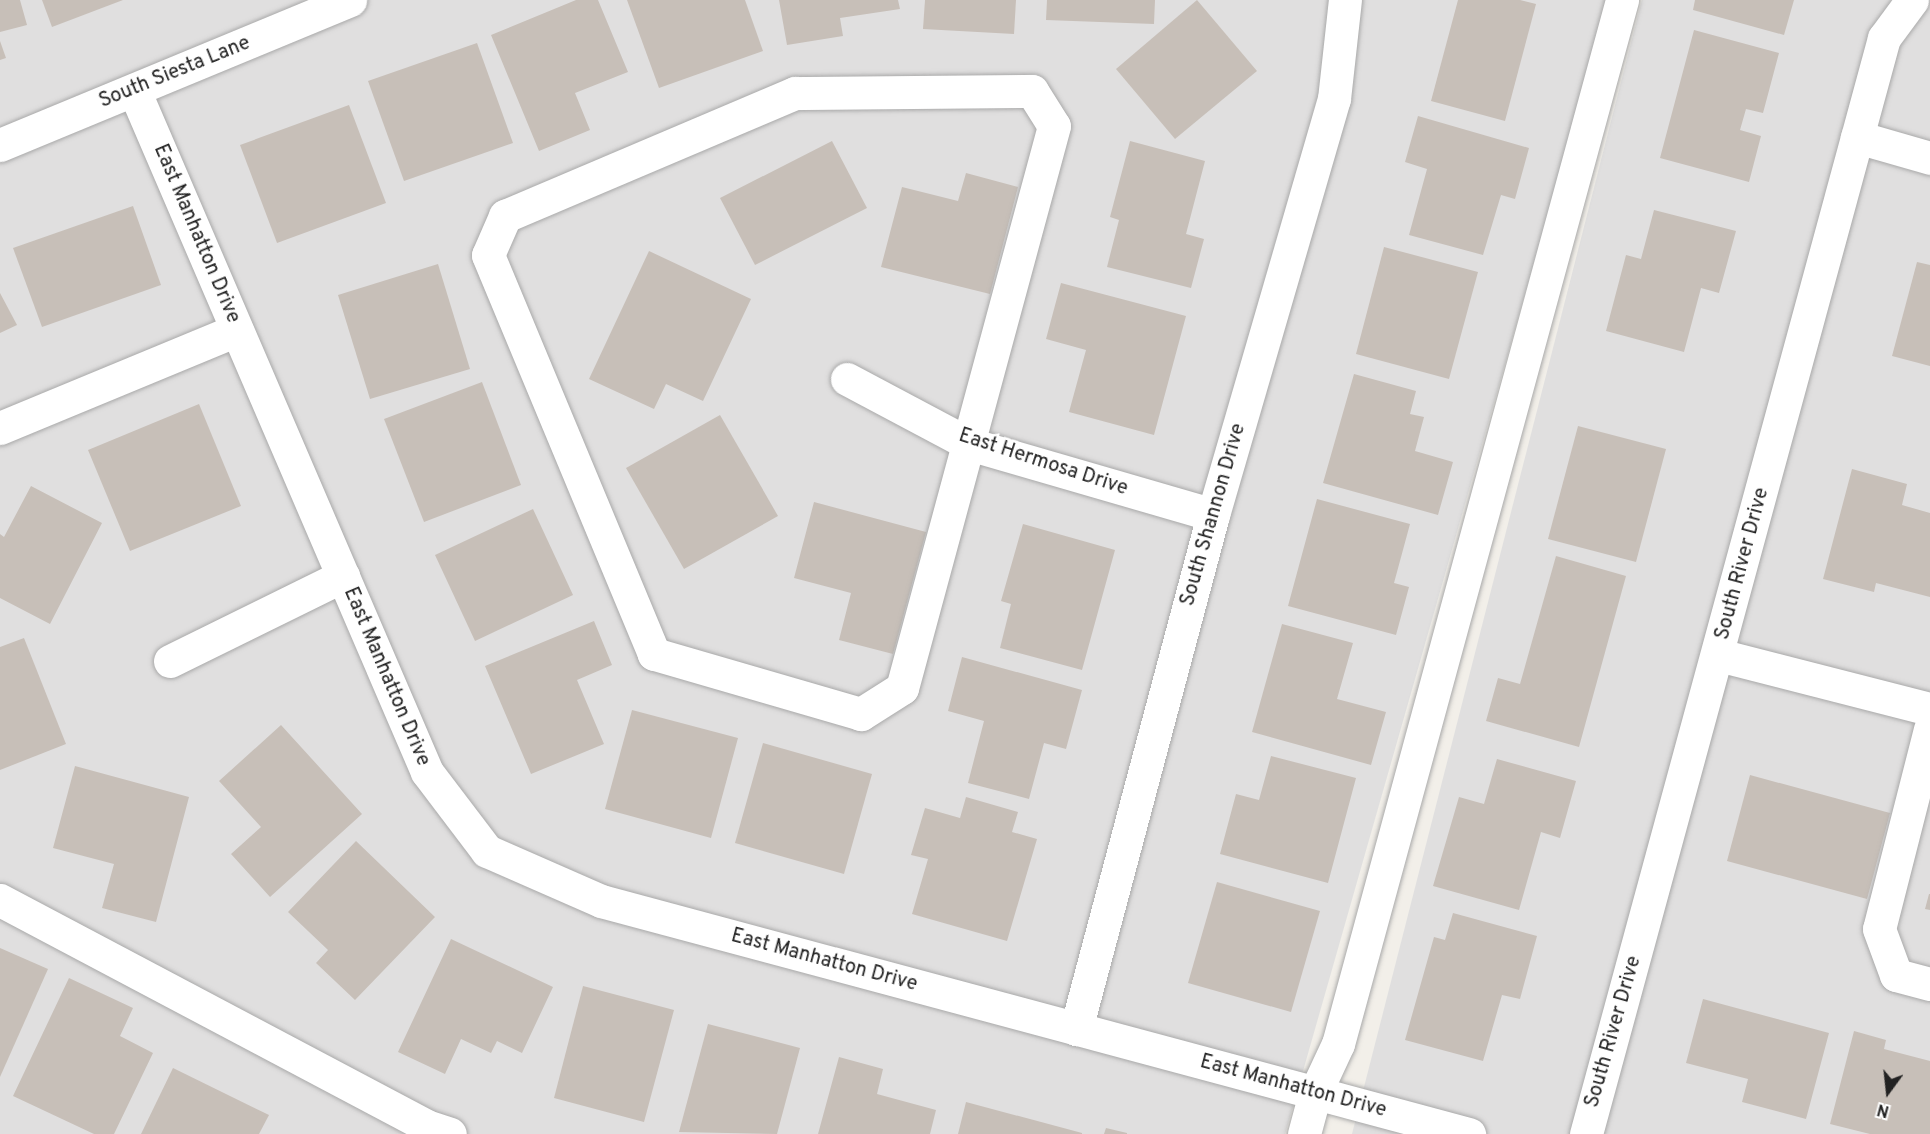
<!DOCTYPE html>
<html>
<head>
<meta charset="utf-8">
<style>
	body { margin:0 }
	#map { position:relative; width:1930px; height:1134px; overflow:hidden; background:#f2efe9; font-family:Overpass,sans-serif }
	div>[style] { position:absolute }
	.residential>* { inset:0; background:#e0dfdf }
	.building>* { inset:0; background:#c7bfb8 }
	.roads { filter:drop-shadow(0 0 2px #a9a9a9) drop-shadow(0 0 2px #a9a9a9) }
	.minor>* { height:33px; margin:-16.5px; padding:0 16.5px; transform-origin:16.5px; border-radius:16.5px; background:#fff }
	span { translate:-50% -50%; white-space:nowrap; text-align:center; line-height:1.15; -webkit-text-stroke:5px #fff; paint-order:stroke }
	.street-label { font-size:20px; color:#222 }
	.north { position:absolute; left:1858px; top:1062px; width:60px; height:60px; -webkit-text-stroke:4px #fff; paint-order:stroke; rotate:195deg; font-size:16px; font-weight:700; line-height:24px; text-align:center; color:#222 }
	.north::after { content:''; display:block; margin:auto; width:21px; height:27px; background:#222; clip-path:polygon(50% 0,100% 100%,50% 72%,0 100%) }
</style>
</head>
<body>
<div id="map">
	<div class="residential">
		<i style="clip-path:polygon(0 0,1609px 0,1285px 1134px,0 1134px)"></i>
		<i style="clip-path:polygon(1642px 0,1930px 0,1930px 1134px,1352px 1134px)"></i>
	</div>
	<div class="building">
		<i style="clip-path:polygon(0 0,20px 0,27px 25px,0 32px)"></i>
		<i style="clip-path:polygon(42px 0,123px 0,52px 27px)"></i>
		<i style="clip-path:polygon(576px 0,598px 0,628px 72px,575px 93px,590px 130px,539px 151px,491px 35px)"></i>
		<i style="clip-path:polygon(627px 0,745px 0,763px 51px,659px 88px)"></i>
		<i style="clip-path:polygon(779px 0,898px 0,900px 9px,840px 18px,843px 36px,787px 45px)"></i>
		<i style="clip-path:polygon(925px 0,1016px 0,1014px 34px,923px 29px)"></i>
		<i style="clip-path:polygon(1047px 0,1155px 0,1154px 24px,1046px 20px)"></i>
		<i style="clip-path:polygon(1197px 0,1257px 71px,1175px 139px,1116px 69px)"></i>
		<i style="clip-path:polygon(1458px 0,1520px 0,1536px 4px,1505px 121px,1431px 101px)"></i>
		<i style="clip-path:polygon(1695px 0,1794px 0,1784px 35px,1693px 10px)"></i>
		<i style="clip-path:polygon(1694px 30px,1779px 53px,1763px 113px,1746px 109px,1740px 130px,1761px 136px,1749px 182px,1660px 158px)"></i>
		<i style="clip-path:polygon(0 41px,6px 58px,0 60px)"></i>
		<i style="clip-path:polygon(477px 43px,513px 143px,404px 181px,368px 81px)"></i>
		<i style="clip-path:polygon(349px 105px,386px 203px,277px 243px,240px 145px)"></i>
		<i style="clip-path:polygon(1418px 116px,1529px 148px,1515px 199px,1501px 195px,1483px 255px,1409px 235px,1427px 169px,1405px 162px)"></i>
		<i style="clip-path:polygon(832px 141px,867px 208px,755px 265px,720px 198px)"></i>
		<i style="clip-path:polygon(1130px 141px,1205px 161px,1186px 234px,1204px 239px,1191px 288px,1107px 267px,1119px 220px,1110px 217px)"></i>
		<i style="clip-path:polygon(966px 173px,1018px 187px,990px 294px,881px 267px,902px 187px,958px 201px)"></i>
		<i style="clip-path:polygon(133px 206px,161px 285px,42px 327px,13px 248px)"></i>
		<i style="clip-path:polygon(1654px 210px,1736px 231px,1719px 293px,1701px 288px,1684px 352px,1606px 331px,1626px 255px,1641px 259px)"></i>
		<i style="clip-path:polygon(1384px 247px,1478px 272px,1449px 379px,1356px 354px)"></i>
		<i style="clip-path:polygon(649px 251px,751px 299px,703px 401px,666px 384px,654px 409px,589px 379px)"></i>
		<i style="clip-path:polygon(1917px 262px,1930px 265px,1930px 366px,1892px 356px)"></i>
		<i style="clip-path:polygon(438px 264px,470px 369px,370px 399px,338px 295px)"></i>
		<i style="clip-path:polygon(1061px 283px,1186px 316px,1154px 435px,1069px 412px,1086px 350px,1046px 339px)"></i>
		<i style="clip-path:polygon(0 293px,17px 325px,0 333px)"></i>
		<i style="clip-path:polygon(1354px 374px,1416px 391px,1410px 414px,1424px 417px,1415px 451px,1453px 462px,1438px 515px,1323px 483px)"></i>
		<i style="clip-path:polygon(482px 382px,521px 485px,424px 522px,384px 419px)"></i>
		<i style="clip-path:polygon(199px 404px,241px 506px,130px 551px,88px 450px)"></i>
		<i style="clip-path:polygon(720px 415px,778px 516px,684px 569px,626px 468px)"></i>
		<i style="clip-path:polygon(1578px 426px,1666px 449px,1636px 562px,1548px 539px)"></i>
		<i style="clip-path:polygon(1852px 469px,1907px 484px,1902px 505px,1930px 513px,1930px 597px,1876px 583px,1874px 592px,1823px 579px)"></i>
		<i style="clip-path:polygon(31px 486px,102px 523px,50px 624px,0 598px,0 534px,4px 537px)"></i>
		<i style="clip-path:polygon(1317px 499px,1410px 524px,1394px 583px,1409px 587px,1396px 635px,1288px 606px)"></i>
		<i style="clip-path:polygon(814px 502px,926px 532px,893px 654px,839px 640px,851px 593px,794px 578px)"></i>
		<i style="clip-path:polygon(533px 509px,573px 595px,475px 641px,435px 555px)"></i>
		<i style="clip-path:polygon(1023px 524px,1115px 550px,1082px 670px,1000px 648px,1011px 604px,1001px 601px)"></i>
		<i style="clip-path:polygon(1556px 556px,1626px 576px,1579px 747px,1486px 721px,1498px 678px,1520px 684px)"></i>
		<i style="clip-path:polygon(594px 621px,612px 665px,577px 680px,604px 744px,531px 774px,485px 666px)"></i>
		<i style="clip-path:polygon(1282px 624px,1353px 643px,1337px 699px,1386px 712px,1371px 765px,1252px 732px)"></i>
		<i style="clip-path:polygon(24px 638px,66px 744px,0 770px,0 647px)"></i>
		<i style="clip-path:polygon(962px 657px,1082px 690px,1066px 749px,1044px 743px,1029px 799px,968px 783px,984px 721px,948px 711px)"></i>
		<i style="clip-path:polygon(632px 710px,738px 738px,711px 838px,605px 809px)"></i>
		<i style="clip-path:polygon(281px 725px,362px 814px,270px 897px,231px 854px,261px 827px,219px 781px)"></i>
		<i style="clip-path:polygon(763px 743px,872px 774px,844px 874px,735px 843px)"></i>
		<i style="clip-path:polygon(1271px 756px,1356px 778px,1328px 883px,1220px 854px,1236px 794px,1259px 800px)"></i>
		<i style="clip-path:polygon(1497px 759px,1576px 781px,1560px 838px,1541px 832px,1519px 910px,1433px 886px,1459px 797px,1484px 804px)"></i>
		<i style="clip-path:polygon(75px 766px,189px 797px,156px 922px,102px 908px,114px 864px,53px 848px)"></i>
		<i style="clip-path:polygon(1750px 775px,1890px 813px,1867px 899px,1727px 861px)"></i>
		<i style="clip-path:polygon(966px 797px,1018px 812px,1012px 832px,1037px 839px,1007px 941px,912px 914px,928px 859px,911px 855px,925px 808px,960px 818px)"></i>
		<i style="clip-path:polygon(356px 841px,435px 917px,355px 1000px,316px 963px,328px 950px,288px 912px)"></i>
		<i style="clip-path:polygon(1217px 882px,1320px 911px,1291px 1012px,1188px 983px)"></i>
		<i style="clip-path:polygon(1929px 894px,1930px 894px,1930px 910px,1925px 909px)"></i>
		<i style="clip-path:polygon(1453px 913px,1537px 936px,1520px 999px,1502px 995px,1483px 1061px,1405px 1040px,1434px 937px,1445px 940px)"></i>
		<i style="clip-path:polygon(451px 939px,553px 987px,522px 1053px,497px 1041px,491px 1053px,461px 1039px,445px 1074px,398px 1052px)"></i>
		<i style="clip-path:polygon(0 948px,48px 969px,0 1077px)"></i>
		<i style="clip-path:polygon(69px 978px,133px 1008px,120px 1036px,153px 1053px,114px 1134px,94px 1134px,13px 1096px)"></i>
		<i style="clip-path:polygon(583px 986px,674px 1010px,644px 1122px,554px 1098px)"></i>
		<i style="clip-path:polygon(1703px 999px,1829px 1033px,1806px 1119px,1742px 1102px,1748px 1079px,1686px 1063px)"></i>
		<i style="clip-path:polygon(708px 1024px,800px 1048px,777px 1134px,679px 1132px)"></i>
		<i style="clip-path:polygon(1854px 1031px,1886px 1040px,1884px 1049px,1930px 1061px,1930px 1134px,1870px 1134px,1830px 1124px)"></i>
		<i style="clip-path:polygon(839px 1057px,883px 1069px,877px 1094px,936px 1110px,930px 1134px,818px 1134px)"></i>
		<i style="clip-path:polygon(173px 1068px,269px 1115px,259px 1134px,141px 1134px)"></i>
		<i style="clip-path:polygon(966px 1102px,1082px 1133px,1082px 1134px,958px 1134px)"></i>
		<i style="clip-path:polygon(1106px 1128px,1127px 1133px,1127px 1134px,1104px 1134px)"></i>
	</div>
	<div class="roads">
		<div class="minor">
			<i style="left:134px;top:90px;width:742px;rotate:66.75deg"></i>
			<i style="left:427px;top:772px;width:99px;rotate:52.8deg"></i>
			<i style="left:487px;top:851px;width:124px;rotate:23.7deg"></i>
			<i style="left:601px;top:901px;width:899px;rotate:15.03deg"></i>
			<i style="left:1032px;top:91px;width:41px;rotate:57.8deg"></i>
			<i style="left:1054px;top:126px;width:582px;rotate:105.13deg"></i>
			<i style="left:902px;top:688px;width:49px;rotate:147.6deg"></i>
			<i style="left:861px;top:714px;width:216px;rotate:-163.8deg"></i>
			<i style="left:654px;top:654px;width:432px;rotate:-112.6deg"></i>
			<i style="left:488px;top:255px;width:43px;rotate:-66.4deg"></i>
			<i style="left:505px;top:216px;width:315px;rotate:-23deg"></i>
			<i style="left:795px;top:93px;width:237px;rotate:-0.5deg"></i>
			<i style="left:1857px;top:137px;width:76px;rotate:16deg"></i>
			<i style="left:0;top:145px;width:379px;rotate:-22.5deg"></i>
			<i style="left:847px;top:379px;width:138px;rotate:28deg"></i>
			<i style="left:969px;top:444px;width:254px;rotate:16.2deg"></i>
			<i style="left:0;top:428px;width:256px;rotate:-22.5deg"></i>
			<i style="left:1719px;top:655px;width:218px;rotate:14.4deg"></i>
			<i style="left:170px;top:661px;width:193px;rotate:-26.2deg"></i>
			<i style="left:1930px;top:729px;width:206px;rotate:104.3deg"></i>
			<i style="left:1879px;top:929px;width:49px;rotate:69.7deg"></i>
			<i style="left:1896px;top:975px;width:35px;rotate:15deg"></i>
			<i style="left:0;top:900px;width:482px;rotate:27.9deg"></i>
			<i style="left:426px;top:1126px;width:25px;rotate:18deg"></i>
			<i style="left:1076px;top:1029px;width:532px;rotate:-75.08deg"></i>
			<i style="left:1213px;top:515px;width:433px;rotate:-73.8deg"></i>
			<i style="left:1334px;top:99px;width:100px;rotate:-83.7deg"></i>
			<i style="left:1304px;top:1134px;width:42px;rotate:-75deg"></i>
			<i style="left:1315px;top:1093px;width:54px;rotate:-64.9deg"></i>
			<i style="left:1338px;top:1044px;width:1082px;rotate:-74.78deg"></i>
			<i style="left:1586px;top:1134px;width:1136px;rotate:-74.79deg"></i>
			<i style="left:1884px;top:38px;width:47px;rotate:-53.6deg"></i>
		</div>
	</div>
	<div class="street-label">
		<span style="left:175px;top:73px;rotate:-22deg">South Siesta Lane</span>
		<span style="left:196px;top:234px;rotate:67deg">East Manhatton Drive</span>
		<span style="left:1043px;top:463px;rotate:18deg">East Hermosa Drive</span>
		<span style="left:1214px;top:515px;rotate:-74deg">South Shannon Drive</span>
		<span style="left:1743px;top:564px;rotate:-75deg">South River Drive</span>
		<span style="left:386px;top:677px;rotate:67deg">East Manhatton Drive</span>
		<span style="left:824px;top:961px;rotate:15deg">East Manhatton Drive</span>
		<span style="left:1614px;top:1032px;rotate:-74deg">South River Drive</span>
		<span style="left:1293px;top:1087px;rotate:15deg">East Manhatton Drive</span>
	</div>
	<div class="north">N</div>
</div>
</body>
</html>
